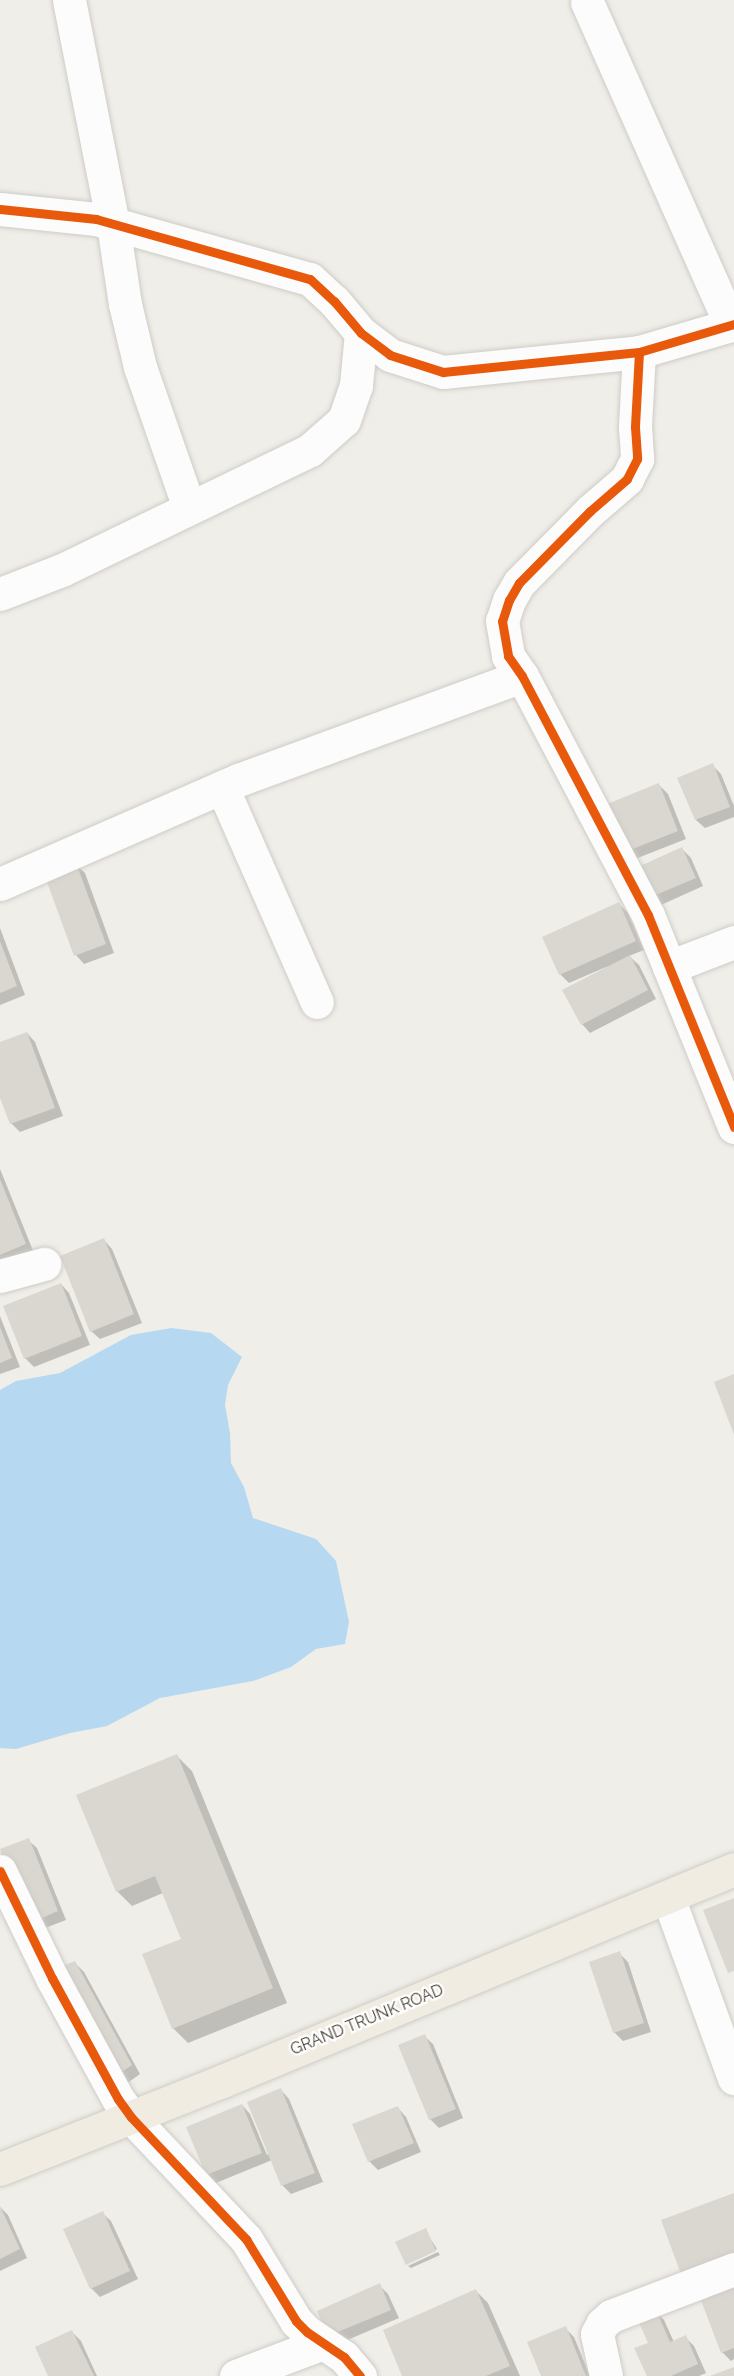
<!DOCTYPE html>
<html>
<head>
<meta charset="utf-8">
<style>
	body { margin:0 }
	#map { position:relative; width:734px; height:2376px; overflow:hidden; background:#f0eee8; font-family:Raleway,sans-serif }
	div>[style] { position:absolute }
	.water>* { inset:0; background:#b6d8f1 }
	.shadow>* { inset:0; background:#0003 }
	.building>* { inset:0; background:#dad7d0 }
	.roads { filter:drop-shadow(0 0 2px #ceccc6) drop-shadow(0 0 2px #ceccc6) }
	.minor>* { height:33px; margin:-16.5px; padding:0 16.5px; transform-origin:16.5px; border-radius:16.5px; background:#fdfcfc }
	.primary>* { height:33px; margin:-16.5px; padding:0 16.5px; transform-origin:16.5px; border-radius:16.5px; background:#f1ece2 }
	.cycleway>* { height:9px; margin:-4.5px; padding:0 4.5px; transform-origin:4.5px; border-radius:4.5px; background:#e8590c }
	span { translate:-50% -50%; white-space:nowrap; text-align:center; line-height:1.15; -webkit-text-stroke:4.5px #fff; paint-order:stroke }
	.street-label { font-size:16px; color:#463f34 }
</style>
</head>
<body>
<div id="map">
	<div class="water">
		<i style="clip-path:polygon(171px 1328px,211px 1333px,242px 1357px,228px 1385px,225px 1405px,230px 1433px,231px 1463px,244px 1487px,253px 1518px,316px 1539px,336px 1561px,349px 1622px,345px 1644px,316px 1649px,291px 1667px,253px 1681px,160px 1698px,107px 1726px,70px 1733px,16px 1749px,0 1748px,0 1390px,16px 1381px,60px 1373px,131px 1335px)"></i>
	</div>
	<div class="shadow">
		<i style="clip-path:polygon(712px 765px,721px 774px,734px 806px,734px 817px,705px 828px,696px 820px)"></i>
		<i style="clip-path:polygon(659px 785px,668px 794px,686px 839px,635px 859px,609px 805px)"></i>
		<i style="clip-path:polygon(682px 849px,691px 858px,703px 886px,661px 905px,652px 896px)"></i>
		<i style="clip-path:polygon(76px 864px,85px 873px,114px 953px,84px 964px,76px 955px)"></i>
		<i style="clip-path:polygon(619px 904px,628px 913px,644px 950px,629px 956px,639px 965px,656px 999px,590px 1033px,582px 1024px,606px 967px,569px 983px,560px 974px)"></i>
		<i style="clip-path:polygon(0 928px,25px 995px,0 1005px)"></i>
		<i style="clip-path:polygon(27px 1033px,35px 1042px,63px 1116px,20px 1132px,11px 1123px,0 1094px,0 1043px)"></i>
		<i style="clip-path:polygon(0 1169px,34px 1253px,0 1266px)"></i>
		<i style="clip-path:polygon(104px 1240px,112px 1249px,142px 1323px,100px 1339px,91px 1331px)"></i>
		<i style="clip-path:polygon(61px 1284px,69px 1293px,90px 1345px,34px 1367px,25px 1358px)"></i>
		<i style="clip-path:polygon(0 1316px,20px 1367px,0 1374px)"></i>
		<i style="clip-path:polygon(177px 1756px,192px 1771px,287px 2003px,188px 2043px,173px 2028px,183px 1940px,163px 1893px,132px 1906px,117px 1891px)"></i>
		<i style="clip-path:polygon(28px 1840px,37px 1848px,66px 1920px,40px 1930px)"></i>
		<i style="clip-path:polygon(619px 1953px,628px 1962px,651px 2032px,623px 2041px,614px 2032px)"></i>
		<i style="clip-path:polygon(75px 1963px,84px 1972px,140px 2074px,126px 2084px)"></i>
		<i style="clip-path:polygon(424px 2036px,433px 2044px,463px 2118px,439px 2128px,430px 2119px)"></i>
		<i style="clip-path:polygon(281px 2090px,289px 2099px,323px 2182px,291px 2194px,283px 2186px,272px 2160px,216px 2183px,207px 2175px,242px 2105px,250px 2114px,267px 2155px,270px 2153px)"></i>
		<i style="clip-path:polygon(398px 2108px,406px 2117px,421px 2152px,378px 2170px,369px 2161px)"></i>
		<i style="clip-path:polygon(0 2207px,8px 2215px,27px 2258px,0 2271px)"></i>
		<i style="clip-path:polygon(102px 2213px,111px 2221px,138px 2279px,100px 2297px,91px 2288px)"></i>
		<i style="clip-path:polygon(425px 2230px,437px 2249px,406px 2263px)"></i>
		<i style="clip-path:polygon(438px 2252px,440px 2255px,411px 2268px,408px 2266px)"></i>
		<i style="clip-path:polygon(379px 2285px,388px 2294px,399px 2318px,338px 2344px,329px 2336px)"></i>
		<i style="clip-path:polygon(734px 2286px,734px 2359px,731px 2361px,722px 2352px)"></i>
		<i style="clip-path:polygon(476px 2291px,488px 2303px,520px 2376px,404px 2376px)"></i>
		<i style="clip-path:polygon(656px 2311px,664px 2320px,674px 2342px,685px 2337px,694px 2346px,706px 2373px,699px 2376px,648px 2376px)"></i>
		<i style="clip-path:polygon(565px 2328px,574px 2337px,590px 2376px,542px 2376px)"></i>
		<i style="clip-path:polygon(72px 2332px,81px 2341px,97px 2376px,50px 2376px)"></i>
	</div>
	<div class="building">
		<i style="clip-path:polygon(713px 763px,730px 807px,695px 820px,677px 778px)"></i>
		<i style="clip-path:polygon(659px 783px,678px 831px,625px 852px,607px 804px)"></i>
		<i style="clip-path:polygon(682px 847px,696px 878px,651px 897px,638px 867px)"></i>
		<i style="clip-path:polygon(76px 863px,106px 944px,74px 956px,44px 874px)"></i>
		<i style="clip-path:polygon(619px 902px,636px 941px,559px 975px,542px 937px)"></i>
		<i style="clip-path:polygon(0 941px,17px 986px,0 993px)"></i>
		<i style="clip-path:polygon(630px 955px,648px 990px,581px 1025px,562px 990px)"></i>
		<i style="clip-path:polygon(27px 1032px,55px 1108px,10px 1124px,0 1098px,0 1042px)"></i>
		<i style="clip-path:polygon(0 1179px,26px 1244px,0 1255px)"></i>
		<i style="clip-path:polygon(104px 1238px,134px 1314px,90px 1332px,60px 1256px)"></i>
		<i style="clip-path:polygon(61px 1283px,82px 1336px,24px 1359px,3px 1306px)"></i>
		<i style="clip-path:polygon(0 1327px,12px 1358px,0 1363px)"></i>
		<i style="clip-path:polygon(734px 1374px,734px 1435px,714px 1382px)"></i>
		<i style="clip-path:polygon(177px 1754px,273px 1988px,172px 2029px,142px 1954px,181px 1939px,155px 1876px,116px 1892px,76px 1795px)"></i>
		<i style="clip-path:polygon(29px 1838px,58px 1911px,30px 1923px,0 1849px)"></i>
		<i style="clip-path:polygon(734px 1898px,734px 1971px,728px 1973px,703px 1910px)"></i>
		<i style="clip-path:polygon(620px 1951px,644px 2023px,613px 2033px,589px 1962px)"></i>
		<i style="clip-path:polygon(75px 1961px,132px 2065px,116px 2076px,55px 1969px)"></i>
		<i style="clip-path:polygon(425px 2034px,456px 2109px,429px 2120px,398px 2045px)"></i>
		<i style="clip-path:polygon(281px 2088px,315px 2173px,281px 2186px,247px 2102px)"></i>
		<i style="clip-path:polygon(242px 2104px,262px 2153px,206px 2175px,186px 2127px)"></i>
		<i style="clip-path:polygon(398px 2106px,414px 2143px,368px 2162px,352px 2124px)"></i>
		<i style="clip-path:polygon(734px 2193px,734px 2257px,682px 2277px,661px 2220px)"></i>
		<i style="clip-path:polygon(0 2206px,20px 2249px,0 2259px)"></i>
		<i style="clip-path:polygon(103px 2211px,130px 2271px,90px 2289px,63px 2229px)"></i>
		<i style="clip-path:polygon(426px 2228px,436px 2251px,406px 2265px,395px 2242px)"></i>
		<i style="clip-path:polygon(380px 2283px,391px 2310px,328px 2336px,317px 2311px)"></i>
		<i style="clip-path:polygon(734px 2285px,734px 2348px,721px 2353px,700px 2298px)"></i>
		<i style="clip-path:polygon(476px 2289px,510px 2366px,486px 2376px,402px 2376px,383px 2330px)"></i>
		<i style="clip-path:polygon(656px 2310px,670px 2342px,686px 2335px,698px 2364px,671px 2376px,647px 2376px,634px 2348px,648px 2343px,637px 2318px)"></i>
		<i style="clip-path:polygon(566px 2326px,586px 2376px,541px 2376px,527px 2342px)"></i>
		<i style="clip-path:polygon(72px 2330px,94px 2376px,48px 2376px,35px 2347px)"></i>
		<i style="clip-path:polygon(734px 2367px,734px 2376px,710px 2376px)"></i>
	</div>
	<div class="roads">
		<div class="minor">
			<i style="left:69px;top:0;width:228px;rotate:78.9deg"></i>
			<i style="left:113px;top:224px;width:81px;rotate:81.5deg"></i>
			<i style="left:125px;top:304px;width:65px;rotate:76.6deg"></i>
			<i style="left:140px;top:367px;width:149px;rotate:70.8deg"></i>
			<i style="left:587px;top:2px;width:354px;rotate:66deg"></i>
			<i style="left:0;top:209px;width:97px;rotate:5.9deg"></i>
			<i style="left:96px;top:219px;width:222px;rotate:15.7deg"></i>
			<i style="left:310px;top:279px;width:33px;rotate:43deg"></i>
			<i style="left:334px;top:301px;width:42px;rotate:49.8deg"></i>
			<i style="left:361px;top:333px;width:36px;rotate:37deg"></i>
			<i style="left:390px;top:355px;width:56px;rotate:17.8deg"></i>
			<i style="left:443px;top:372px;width:197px;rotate:-5.8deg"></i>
			<i style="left:639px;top:352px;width:99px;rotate:-16.4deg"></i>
			<i style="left:639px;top:352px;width:75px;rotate:93.1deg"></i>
			<i style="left:635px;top:427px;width:32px;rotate:86deg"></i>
			<i style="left:637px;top:459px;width:22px;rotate:117deg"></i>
			<i style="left:627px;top:479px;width:49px;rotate:139.1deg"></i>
			<i style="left:590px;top:511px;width:101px;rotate:134.6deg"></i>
			<i style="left:519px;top:583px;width:20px;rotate:120deg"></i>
			<i style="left:509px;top:600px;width:22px;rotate:108deg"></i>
			<i style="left:502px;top:621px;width:36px;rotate:80deg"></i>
			<i style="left:508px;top:656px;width:24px;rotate:55deg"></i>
			<i style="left:522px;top:676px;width:270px;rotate:62.2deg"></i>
			<i style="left:648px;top:915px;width:229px;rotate:67.9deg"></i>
			<i style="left:0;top:594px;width:66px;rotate:-21.2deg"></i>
			<i style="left:62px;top:570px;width:276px;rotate:-25.8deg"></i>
			<i style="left:310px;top:450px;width:45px;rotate:-41.4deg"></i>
			<i style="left:344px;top:420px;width:37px;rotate:-71deg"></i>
			<i style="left:356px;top:385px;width:52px;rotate:-84.5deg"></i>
			<i style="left:222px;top:787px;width:235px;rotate:66.2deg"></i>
			<i style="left:0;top:884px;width:260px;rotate:-23.6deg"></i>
			<i style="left:238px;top:780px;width:302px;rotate:-20.1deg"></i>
			<i style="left:669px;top:967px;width:70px;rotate:-21deg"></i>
			<i style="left:0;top:1276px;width:46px;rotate:-15.3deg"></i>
			<i style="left:0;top:1871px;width:119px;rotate:64.1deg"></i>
			<i style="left:52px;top:1978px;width:138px;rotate:61.4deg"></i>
			<i style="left:118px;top:2099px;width:22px;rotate:54deg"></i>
			<i style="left:131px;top:2117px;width:168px;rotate:46.7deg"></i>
			<i style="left:246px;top:2239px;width:96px;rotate:58.6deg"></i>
			<i style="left:296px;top:2321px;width:16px;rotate:45deg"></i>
			<i style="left:307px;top:2332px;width:45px;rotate:34deg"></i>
			<i style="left:344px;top:2357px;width:25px;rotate:50deg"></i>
			<i style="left:668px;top:1897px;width:193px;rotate:70deg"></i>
			<i style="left:236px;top:2376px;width:93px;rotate:-20.8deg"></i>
			<i style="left:606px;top:2376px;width:43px;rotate:-102.1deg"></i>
			<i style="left:597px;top:2334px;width:11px;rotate:-63deg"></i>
			<i style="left:602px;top:2324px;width:12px;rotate:-42deg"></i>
			<i style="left:611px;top:2316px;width:132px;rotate:-20.9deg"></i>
		</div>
		<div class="primary">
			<i style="left:0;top:2169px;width:237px;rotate:-21.6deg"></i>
			<i style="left:220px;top:2082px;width:556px;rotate:-22.51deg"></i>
		</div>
	</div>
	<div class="cycleway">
		<i style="left:0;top:209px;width:97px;rotate:5.9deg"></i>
		<i style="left:96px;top:219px;width:222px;rotate:15.7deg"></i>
		<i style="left:310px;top:279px;width:33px;rotate:43deg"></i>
		<i style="left:334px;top:301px;width:42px;rotate:49.8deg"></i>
		<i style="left:361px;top:333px;width:36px;rotate:37deg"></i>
		<i style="left:390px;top:355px;width:56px;rotate:17.8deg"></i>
		<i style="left:443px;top:372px;width:197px;rotate:-5.8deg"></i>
		<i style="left:639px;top:352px;width:99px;rotate:-16.4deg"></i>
		<i style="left:639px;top:352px;width:75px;rotate:93.1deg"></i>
		<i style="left:635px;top:427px;width:32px;rotate:86deg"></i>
		<i style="left:637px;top:459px;width:22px;rotate:117deg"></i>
		<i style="left:627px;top:479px;width:49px;rotate:139.1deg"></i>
		<i style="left:590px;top:511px;width:101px;rotate:134.6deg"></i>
		<i style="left:519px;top:583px;width:20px;rotate:120deg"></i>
		<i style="left:509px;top:600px;width:22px;rotate:108deg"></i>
		<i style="left:502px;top:621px;width:36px;rotate:80deg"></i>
		<i style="left:508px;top:656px;width:24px;rotate:55deg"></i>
		<i style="left:522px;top:676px;width:270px;rotate:62.2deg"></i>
		<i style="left:648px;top:915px;width:229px;rotate:67.9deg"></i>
		<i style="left:0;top:1871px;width:119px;rotate:64.1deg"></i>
		<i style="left:52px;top:1978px;width:138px;rotate:61.4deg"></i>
		<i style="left:118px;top:2099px;width:22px;rotate:54deg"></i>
		<i style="left:131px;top:2117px;width:168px;rotate:46.7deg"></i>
		<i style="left:246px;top:2239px;width:96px;rotate:58.6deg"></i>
		<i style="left:296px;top:2321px;width:16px;rotate:45deg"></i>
		<i style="left:307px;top:2332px;width:45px;rotate:34deg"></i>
		<i style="left:344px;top:2357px;width:25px;rotate:50deg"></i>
	</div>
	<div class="street-label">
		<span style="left:367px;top:2020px;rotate:-22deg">GRAND TRUNK ROAD</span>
	</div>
</div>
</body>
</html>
